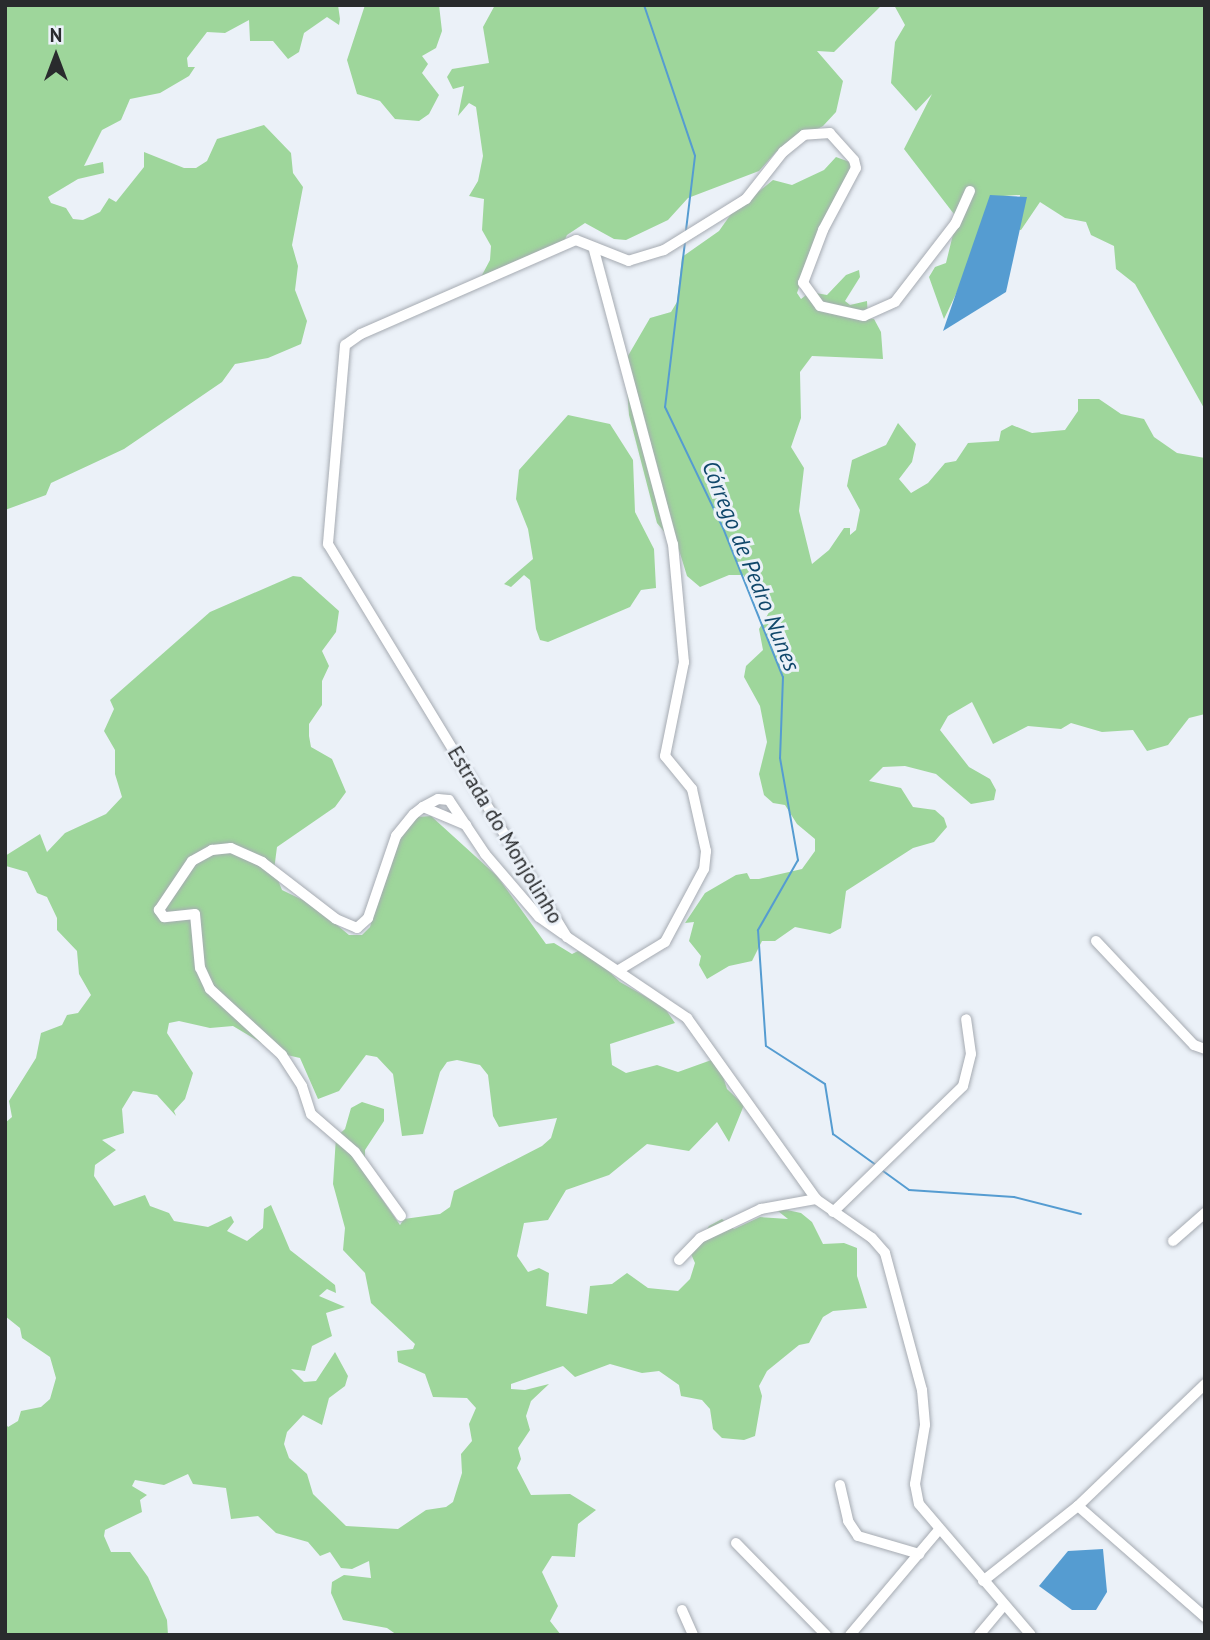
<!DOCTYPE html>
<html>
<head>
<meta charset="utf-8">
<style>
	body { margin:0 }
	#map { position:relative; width:1210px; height:1640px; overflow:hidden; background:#ebf1f8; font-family:"PT Sans",sans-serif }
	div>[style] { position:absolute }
	.green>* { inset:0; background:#9ed69b }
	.water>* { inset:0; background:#559cd1 }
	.stream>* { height:2px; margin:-1px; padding:0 1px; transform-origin:1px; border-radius:1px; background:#559cd1 }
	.roads { filter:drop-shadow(0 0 2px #a6abb2) drop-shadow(0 0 2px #a6abb2) }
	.minor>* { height:10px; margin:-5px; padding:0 5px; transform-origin:5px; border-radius:5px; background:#fff }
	span { translate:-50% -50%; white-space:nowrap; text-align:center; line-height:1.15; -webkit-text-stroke:6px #ebf1f8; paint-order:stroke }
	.street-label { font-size:21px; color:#292b2d }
	.water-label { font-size:23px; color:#0f476a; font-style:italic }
	.frame { position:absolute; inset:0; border:7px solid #292b2d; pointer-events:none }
	.north { position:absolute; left:21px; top:21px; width:70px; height:70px; -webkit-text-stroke:5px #ebf1f8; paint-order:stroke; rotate:0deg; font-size:19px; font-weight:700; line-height:28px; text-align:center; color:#292b2d }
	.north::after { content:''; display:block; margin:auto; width:24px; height:32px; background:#292b2d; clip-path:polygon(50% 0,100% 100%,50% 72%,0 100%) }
</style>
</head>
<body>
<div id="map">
	<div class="green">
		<i style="clip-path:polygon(5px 5px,338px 5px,340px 19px,339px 25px,327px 17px,304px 33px,299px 52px,288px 59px,273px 41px,250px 41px,249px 20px,225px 33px,207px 32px,187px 58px,188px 67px,195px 67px,189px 76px,160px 93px,130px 99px,121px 120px,102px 130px,84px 166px,103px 162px,104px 173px,78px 179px,48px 197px,51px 203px,66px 208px,73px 219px,83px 220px,100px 212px,109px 198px,116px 202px,144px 167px,144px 152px,184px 168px,196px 168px,207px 161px,217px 139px,264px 125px,291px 153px,293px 173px,303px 187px,292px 245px,298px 266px,295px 290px,307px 321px,301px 344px,268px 358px,235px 364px,222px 382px,124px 449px,51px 483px,46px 495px,5px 510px)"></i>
		<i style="clip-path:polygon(365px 5px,439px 5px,442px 31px,436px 48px,422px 56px,428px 64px,422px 73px,439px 95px,429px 114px,419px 121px,395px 119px,380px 101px,357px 94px,347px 60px)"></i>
		<i style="clip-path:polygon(495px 5px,882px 5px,834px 52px,817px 51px,843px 81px,836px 112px,823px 126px,776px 152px,759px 171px,688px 198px,668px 220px,626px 240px,614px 239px,585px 223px,567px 235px,562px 246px,481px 277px,490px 260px,491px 246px,482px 230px,484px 199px,469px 196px,478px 181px,483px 156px,476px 107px,469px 103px,458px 116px,464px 86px,453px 89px,447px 77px,452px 69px,489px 63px,483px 27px)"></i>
		<i style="clip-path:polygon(894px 5px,1205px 5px,1205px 410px,1135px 284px,1116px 269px,1114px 246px,1091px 235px,1086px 222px,1065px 218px,1040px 202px,1021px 230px,1015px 229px,1020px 195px,1003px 196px,944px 319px,929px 277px,935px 267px,946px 263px,957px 218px,904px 149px,932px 94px,916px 111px,891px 83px,895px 42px,905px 25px)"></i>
		<i style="clip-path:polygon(836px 157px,858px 165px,816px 239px,797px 293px,801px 299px,810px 292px,827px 295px,846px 275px,859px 270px,860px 277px,845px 301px,850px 305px,867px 301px,868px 318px,874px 319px,881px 332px,883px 359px,812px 356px,800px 372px,801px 418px,791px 447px,804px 468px,799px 511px,812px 564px,829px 550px,844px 528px,850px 528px,850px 535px,856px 530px,860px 510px,847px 486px,852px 460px,886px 445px,898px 423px,916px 444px,912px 462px,899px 479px,911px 493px,928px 483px,945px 463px,956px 461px,968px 443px,999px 441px,1001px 431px,1012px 425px,1032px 433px,1065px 430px,1078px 411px,1078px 399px,1099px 399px,1121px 414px,1144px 419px,1154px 437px,1177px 453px,1205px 458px,1205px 714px,1189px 718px,1168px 745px,1147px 751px,1133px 730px,1102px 732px,1071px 723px,1061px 729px,1028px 726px,993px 744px,972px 702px,948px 716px,940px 730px,969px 767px,990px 779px,996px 790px,994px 800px,971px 804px,936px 774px,905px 766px,883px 767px,869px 781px,901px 788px,913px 807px,935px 810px,944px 818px,947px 827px,934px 842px,913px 848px,846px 891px,841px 928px,830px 934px,795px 927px,775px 941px,762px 941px,752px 961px,729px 966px,707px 979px,699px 965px,701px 956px,689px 941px,694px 922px,685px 923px,705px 893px,736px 875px,747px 873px,750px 879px,759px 879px,802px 869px,815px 851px,815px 839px,797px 824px,785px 805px,773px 803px,764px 795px,759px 774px,767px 742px,760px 706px,744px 677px,746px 666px,763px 650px,759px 629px,771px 609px,761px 609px,758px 592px,743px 575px,729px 575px,700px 587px,687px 576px,679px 550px,657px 523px,629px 415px,625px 361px,650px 318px,671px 312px,677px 302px,682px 257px,719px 231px,731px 214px,773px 180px,792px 185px,824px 170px)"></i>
		<i style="clip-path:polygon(568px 415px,610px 424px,633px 460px,635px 512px,654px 549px,656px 588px,641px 590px,630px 607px,548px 642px,540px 640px,536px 629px,530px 580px,524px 575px,511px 587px,504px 584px,533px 559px,528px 529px,516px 499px,519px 470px)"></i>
		<i style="clip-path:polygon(evenodd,293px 576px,301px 577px,339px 611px,336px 632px,322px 651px,329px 666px,322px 681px,322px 705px,309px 724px,309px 736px,311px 747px,332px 759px,346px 792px,335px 807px,277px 847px,274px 870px,282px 890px,313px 905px,349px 935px,362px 935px,370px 927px,394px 845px,417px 817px,431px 816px,497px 876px,546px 944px,554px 943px,572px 954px,578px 951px,595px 958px,620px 982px,664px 1007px,675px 1023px,610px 1044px,612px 1065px,626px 1073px,657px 1065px,678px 1072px,717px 1058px,727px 1089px,744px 1105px,729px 1142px,717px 1122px,689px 1151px,647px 1144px,609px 1175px,566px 1190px,548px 1220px,524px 1223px,517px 1256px,528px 1272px,539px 1268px,549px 1273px,546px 1306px,587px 1314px,590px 1286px,612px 1284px,627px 1273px,648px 1288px,678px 1291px,690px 1279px,695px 1263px,691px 1254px,709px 1226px,722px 1219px,734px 1229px,760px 1217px,788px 1219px,773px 1207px,801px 1213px,812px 1222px,823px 1244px,844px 1243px,857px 1248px,857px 1276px,867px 1308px,833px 1311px,823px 1317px,809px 1343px,799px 1345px,767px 1371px,759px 1386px,762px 1396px,755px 1436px,744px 1440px,722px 1438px,713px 1429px,710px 1409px,702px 1400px,681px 1396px,679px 1385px,659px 1371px,642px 1373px,610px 1364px,575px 1377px,563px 1366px,511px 1384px,511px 1389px,525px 1390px,549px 1384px,531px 1401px,526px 1416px,530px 1430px,518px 1448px,521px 1459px,517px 1468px,531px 1495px,570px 1494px,596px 1510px,578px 1524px,575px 1557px,552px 1556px,542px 1572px,558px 1606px,550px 1621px,561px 1635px,397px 1635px,387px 1628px,343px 1620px,331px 1593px,332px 1582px,344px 1575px,371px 1578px,369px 1561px,352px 1569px,341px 1568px,330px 1552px,320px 1556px,308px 1542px,276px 1533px,258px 1516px,231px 1519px,226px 1488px,193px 1484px,188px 1474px,164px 1485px,135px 1480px,132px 1486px,147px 1495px,140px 1500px,142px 1512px,105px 1530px,104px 1536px,111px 1552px,130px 1552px,148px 1577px,167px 1620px,168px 1635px,5px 1635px,5px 1423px,8px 1427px,18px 1421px,21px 1411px,41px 1407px,50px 1399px,56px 1378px,50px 1357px,22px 1338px,20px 1328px,5px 1316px,5px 1123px,12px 1117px,9px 1101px,36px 1058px,41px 1033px,62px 1025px,67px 1015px,78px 1013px,91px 995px,79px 974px,77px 951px,57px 930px,57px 918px,47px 897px,37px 893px,27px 872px,6px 866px,5px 856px,40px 834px,47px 852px,65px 833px,106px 814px,122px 797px,115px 774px,115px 750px,104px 731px,114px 709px,110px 700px,210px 612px,293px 576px,179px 1021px,210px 1028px,233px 1026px,278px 1053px,300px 1058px,318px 1099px,339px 1091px,366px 1055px,377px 1057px,393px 1074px,402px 1136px,423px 1134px,440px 1072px,447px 1062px,457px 1060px,480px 1065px,488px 1075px,493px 1116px,499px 1127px,557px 1118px,551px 1138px,542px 1146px,454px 1191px,450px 1207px,440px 1214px,404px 1219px,400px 1225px,371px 1183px,365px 1162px,365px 1150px,384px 1121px,384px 1109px,362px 1102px,351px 1108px,345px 1129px,336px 1137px,333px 1184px,345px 1228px,343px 1250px,365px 1273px,371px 1303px,415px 1344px,413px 1349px,397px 1351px,398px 1362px,425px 1374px,433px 1397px,467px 1398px,476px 1408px,469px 1424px,472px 1441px,461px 1454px,462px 1473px,453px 1502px,446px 1507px,426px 1510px,398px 1529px,346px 1526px,313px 1494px,307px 1474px,289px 1458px,284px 1444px,287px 1432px,303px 1415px,322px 1425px,329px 1398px,345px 1386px,348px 1376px,335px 1352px,316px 1381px,304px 1382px,291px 1369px,305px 1371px,312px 1346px,332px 1336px,326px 1313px,345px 1307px,319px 1296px,327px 1289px,336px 1293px,335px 1285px,290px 1250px,271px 1205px,264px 1209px,263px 1228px,247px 1241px,227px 1231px,234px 1222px,231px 1216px,208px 1227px,174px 1221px,169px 1213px,150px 1206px,145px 1195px,114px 1206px,94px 1176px,95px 1165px,116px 1150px,102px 1140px,124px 1133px,122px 1109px,133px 1091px,157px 1095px,176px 1116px,174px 1111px,185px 1099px,193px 1073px,167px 1033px,169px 1023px,179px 1021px)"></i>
	</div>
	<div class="water">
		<i style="clip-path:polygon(990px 195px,1027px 197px,1006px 292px,943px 331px)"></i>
		<i style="clip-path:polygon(1103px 1549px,1107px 1592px,1096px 1610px,1072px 1610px,1039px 1586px,1068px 1551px)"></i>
	</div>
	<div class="stream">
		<i style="left:644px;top:5px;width:159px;rotate:71.3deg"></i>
		<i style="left:695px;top:156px;width:75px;rotate:96.9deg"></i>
		<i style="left:685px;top:242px;width:166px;rotate:96.9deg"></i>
		<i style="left:665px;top:407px;width:134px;rotate:64.4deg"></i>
		<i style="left:723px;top:528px;width:161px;rotate:68.1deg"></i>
		<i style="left:783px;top:677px;width:81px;rotate:92.1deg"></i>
		<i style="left:780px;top:758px;width:104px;rotate:80deg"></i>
		<i style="left:798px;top:860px;width:81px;rotate:119.7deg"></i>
		<i style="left:758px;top:930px;width:116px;rotate:86.1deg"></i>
		<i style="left:766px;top:1046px;width:70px;rotate:32.8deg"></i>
		<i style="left:825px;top:1084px;width:51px;rotate:80.9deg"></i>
		<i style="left:833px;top:1134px;width:53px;rotate:35.8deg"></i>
		<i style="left:883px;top:1171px;width:32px;rotate:36deg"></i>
		<i style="left:909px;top:1190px;width:105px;rotate:3.8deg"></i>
		<i style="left:1014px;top:1197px;width:69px;rotate:14.2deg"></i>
	</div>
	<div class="roads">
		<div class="minor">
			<i style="left:970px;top:191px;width:36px;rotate:114deg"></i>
			<i style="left:955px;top:224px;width:98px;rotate:127.6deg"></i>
			<i style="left:895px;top:302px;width:34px;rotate:156deg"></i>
			<i style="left:864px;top:316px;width:45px;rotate:-167.2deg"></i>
			<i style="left:820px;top:306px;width:29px;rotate:-126deg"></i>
			<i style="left:803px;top:283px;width:57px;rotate:-69.3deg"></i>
			<i style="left:823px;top:230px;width:70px;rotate:-62deg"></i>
			<i style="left:856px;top:168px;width:8px;rotate:-104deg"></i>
			<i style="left:854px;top:160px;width:36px;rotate:-132deg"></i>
			<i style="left:830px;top:133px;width:26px;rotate:176deg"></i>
			<i style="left:804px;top:135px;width:27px;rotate:141deg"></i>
			<i style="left:783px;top:152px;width:60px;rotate:128.2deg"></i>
			<i style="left:746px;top:199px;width:97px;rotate:148.1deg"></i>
			<i style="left:664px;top:250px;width:37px;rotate:163deg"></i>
			<i style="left:629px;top:261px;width:57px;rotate:-158.4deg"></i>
			<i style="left:576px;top:240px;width:235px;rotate:156.4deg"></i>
			<i style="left:361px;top:334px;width:19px;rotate:145deg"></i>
			<i style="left:345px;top:345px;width:200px;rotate:94.9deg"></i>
			<i style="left:328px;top:544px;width:460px;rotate:58.7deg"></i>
			<i style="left:567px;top:937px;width:145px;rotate:34deg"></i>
			<i style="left:687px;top:1018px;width:222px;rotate:54.5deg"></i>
			<i style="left:816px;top:1199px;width:68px;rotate:34.9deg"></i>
			<i style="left:872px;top:1238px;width:20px;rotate:49deg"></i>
			<i style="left:885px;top:1253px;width:142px;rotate:74.9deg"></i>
			<i style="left:922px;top:1390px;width:35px;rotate:85deg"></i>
			<i style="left:925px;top:1425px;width:60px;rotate:99.6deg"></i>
			<i style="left:915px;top:1484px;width:20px;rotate:79deg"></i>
			<i style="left:919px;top:1504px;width:172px;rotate:49.5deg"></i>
			<i style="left:594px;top:250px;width:304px;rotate:75deg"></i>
			<i style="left:673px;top:544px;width:119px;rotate:84.7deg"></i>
			<i style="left:684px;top:662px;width:96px;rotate:101.4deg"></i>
			<i style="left:665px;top:756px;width:43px;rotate:50.7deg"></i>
			<i style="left:692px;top:789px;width:64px;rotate:77.3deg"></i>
			<i style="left:706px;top:851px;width:18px;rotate:96deg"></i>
			<i style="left:704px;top:869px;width:83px;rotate:118.1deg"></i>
			<i style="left:665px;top:942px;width:54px;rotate:148.7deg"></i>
			<i style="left:423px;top:807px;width:17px;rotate:-28deg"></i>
			<i style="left:438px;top:799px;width:11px;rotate:5deg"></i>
			<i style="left:449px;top:800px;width:65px;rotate:56.3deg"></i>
			<i style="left:485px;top:854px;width:83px;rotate:49.4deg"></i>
			<i style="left:539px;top:917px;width:29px;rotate:35deg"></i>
			<i style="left:1096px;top:941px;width:143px;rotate:46.7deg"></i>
			<i style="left:1194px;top:1045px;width:12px;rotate:20deg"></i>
			<i style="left:833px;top:1212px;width:181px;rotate:-44.1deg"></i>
			<i style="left:963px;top:1086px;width:33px;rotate:-76deg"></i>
			<i style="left:971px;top:1054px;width:35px;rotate:-98deg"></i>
			<i style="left:401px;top:1216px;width:79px;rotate:-125.7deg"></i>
			<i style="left:355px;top:1152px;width:58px;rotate:-139.2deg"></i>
			<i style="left:311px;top:1114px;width:29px;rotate:-108deg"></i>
			<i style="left:302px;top:1086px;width:37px;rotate:-123deg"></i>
			<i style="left:282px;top:1055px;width:98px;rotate:-137.5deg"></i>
			<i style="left:210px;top:989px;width:23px;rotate:-115deg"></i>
			<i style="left:200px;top:968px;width:54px;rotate:-95.3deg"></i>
			<i style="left:195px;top:914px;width:31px;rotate:174deg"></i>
			<i style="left:164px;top:917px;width:9px;rotate:-126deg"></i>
			<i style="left:159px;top:910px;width:59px;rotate:-56deg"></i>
			<i style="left:192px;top:861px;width:23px;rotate:-29deg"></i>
			<i style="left:212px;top:850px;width:19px;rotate:-6deg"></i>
			<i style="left:231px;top:848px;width:34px;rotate:24deg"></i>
			<i style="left:262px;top:862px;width:93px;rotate:37.6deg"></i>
			<i style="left:336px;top:919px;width:23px;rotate:23deg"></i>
			<i style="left:357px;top:928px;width:15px;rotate:-42deg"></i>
			<i style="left:368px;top:918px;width:87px;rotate:-71.1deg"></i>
			<i style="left:396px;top:836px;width:28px;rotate:-51deg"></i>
			<i style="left:414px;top:814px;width:11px;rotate:-38deg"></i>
			<i style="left:423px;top:807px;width:47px;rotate:22.7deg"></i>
			<i style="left:1173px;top:1241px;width:43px;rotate:-41.2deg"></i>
			<i style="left:679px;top:1260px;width:30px;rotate:-46deg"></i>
			<i style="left:700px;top:1238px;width:68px;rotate:-25.4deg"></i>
			<i style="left:761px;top:1209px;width:56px;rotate:-10.3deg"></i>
			<i style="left:840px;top:1485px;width:37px;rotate:77deg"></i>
			<i style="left:848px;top:1521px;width:18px;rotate:56deg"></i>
			<i style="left:858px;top:1536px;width:64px;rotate:16.4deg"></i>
			<i style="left:1078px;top:1506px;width:169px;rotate:41.2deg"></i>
			<i style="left:736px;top:1543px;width:129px;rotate:45.6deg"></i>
			<i style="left:983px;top:1581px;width:121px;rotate:-38.3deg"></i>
			<i style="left:1078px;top:1506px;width:176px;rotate:-43.8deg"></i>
			<i style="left:682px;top:1610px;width:27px;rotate:66deg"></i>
			<i style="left:850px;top:1635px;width:136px;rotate:-49.8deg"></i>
			<i style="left:979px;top:1635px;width:39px;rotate:-50deg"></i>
		</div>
	</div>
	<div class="street-label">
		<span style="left:505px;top:835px;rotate:59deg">Estrada do Monjolinho</span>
	</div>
	<div class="water-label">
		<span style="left:751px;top:566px;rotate:68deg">Córrego de Pedro Nunes</span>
	</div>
	<div class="frame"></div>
	<div class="north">N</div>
</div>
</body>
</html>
